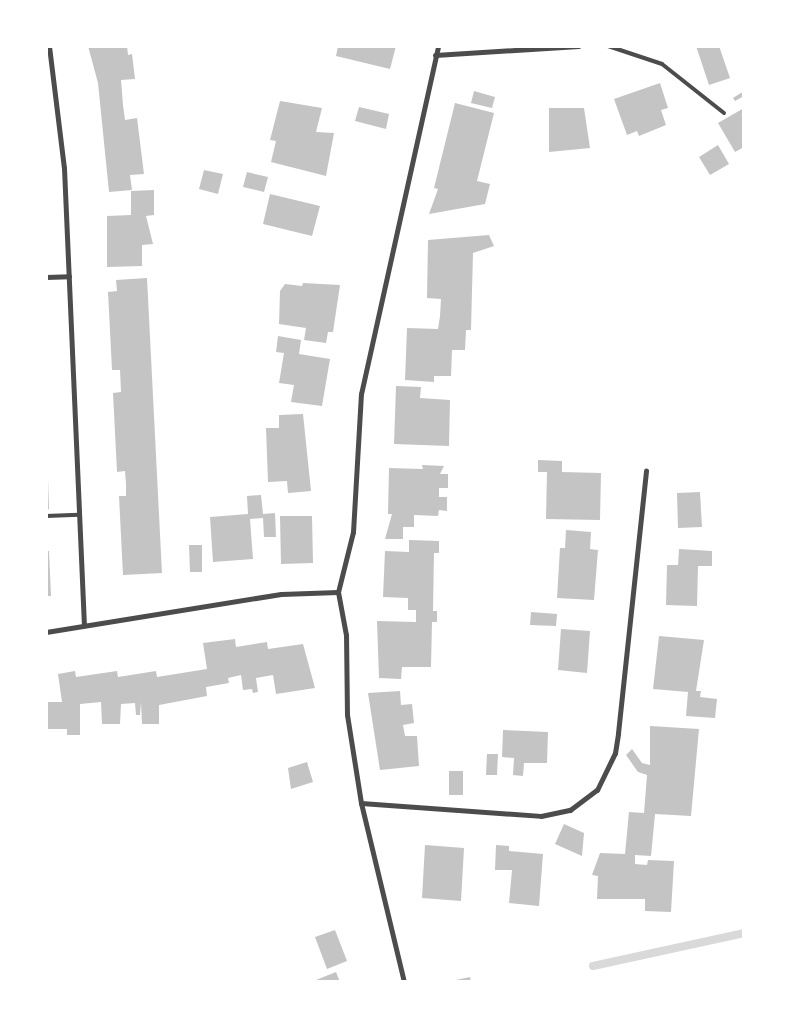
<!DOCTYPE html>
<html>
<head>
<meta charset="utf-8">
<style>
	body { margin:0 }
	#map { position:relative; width:790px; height:1028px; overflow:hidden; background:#fff; font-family:"Archivo Narrow",sans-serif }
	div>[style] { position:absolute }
	.stream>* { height:8px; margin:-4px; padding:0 4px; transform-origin:4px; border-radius:4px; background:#d9d9d9 }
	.building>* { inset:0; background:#c4c4c4 }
	.service>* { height:4px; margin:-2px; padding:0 2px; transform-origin:2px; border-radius:2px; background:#4c4c4c }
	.minor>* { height:5px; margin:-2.5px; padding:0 2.5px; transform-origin:2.5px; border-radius:2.5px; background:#4c4c4c }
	span { translate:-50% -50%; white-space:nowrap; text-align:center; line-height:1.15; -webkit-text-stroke:4px #fff; paint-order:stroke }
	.frame { position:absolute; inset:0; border:48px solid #fff; pointer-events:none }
</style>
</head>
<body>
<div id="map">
	<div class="stream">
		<i style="left:593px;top:966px;width:155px;rotate:-12.3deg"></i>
	</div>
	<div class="building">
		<i style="clip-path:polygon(88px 46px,127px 46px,128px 55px,132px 54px,135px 79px,121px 80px,123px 105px,125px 120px,137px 118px,144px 174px,130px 175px,132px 190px,109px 192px,98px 83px)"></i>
		<i style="clip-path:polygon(338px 46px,396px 46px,390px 69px,336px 56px)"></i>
		<i style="clip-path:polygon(696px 46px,719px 46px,730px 78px,709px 85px)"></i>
		<i style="clip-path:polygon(660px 83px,668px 108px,661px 110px,666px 125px,639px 136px,637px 131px,627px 135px,614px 99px)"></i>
		<i style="clip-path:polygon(474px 91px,495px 97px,492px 108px,471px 103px)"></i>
		<i style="clip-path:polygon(744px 91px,744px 96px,735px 101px,733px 98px)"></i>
		<i style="clip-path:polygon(280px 101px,322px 108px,316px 132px,334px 133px,326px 176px,271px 162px,276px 141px,270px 140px)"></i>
		<i style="clip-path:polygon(455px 103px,494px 113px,477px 181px,490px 184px,485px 204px,429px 214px,438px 189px,434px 188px)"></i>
		<i style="clip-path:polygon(359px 107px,389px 114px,386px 129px,355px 121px)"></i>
		<i style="clip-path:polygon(549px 108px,584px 108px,590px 148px,549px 152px)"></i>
		<i style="clip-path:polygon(744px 108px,744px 147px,735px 152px,718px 123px)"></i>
		<i style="clip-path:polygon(718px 145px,729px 164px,710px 175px,699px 157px)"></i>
		<i style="clip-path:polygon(204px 170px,223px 174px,218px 194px,199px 189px)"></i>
		<i style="clip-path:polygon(247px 172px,268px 177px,264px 192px,243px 187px)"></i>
		<i style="clip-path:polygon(154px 190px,154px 215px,146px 216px,153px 244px,142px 245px,142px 266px,107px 267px,107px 216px,131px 215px,131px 191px)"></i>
		<i style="clip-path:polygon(270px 194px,320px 206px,312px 236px,263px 224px)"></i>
		<i style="clip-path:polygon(489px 235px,494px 246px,473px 253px,471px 330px,466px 330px,465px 350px,452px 350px,451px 376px,434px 376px,434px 382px,405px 380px,407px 328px,438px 329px,440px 316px,441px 299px,427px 298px,428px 240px)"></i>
		<i style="clip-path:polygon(147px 278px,162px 573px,123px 575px,119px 496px,126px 496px,126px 484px,125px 471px,117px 472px,113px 393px,121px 392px,120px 370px,112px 370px,108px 292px,117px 291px,116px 280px)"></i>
		<i style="clip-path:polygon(303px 283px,340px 285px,333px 332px,328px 332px,326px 343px,304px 340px,306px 328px,279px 324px,280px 291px,285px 284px,302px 286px)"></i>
		<i style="clip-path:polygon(278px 336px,301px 340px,299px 354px,330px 359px,322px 406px,291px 402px,294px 385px,279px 383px,284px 353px,276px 352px)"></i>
		<i style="clip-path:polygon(396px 386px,421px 387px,420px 398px,450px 400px,449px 446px,394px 444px)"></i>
		<i style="clip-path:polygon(303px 414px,311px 491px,288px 493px,287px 481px,268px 482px,266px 428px,279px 428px,279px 415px)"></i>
		<i style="clip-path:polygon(538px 460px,562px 461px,562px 472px,601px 473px,600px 520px,546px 519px,547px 472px,538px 472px)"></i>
		<i style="clip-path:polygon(422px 465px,444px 466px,440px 474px,448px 474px,448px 488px,439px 488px,439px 497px,447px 497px,447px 511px,439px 510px,438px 516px,414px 515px,414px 527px,403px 527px,403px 539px,385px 539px,392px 514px,388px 514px,389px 468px,423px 469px)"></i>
		<i style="clip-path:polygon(46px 479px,48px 479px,49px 509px,46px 510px)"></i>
		<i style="clip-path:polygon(700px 492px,702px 527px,678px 528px,677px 493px)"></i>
		<i style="clip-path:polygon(261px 495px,263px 514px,275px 513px,276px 537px,264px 537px,263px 518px,250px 519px,253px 559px,213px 562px,210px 517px,248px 514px,247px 496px)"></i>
		<i style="clip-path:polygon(280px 516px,312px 516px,313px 563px,281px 564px)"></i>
		<i style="clip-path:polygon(566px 530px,591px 532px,590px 549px,598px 550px,594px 600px,557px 598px,560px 548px,565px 548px)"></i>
		<i style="clip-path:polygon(409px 540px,439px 541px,439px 553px,434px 553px,433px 611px,437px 611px,437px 622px,432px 622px,431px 667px,402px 667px,401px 679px,379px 678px,377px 621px,416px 622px,416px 610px,408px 610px,408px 598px,383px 597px,385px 551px,409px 552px)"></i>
		<i style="clip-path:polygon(189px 545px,202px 545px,202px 572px,190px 572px)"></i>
		<i style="clip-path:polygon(679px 549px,712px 551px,712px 566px,698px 566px,697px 606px,666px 605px,667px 565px,678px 565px)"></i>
		<i style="clip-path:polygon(46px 551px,49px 551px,51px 596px,46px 596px)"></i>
		<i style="clip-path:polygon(531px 612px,557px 614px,556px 626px,530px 625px)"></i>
		<i style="clip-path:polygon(561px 629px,590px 631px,587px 673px,558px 670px)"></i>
		<i style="clip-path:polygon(659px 636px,704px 640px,696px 691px,701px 691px,700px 697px,717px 699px,715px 718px,686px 716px,688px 692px,653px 689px)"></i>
		<i style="clip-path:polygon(235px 639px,236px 647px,267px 642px,268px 649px,303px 644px,315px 688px,276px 694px,273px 675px,256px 678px,258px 692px,253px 693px,252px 689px,243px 690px,241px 675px,228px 678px,229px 683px,206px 687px,207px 696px,159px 705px,159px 724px,142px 724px,141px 702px,140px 715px,136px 715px,135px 703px,121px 704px,120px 724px,102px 724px,101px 702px,80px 704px,80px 735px,67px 735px,67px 729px,47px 729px,47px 702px,62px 702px,58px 674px,75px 671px,76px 677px,117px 671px,118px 677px,156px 671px,157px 677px,207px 669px,203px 643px)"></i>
		<i style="clip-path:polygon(400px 691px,401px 705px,412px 704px,414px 723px,403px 725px,405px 736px,417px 736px,419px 766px,380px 770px,368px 693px)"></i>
		<i style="clip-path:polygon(650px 726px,699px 729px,691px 816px,655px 814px,651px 856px,635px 855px,635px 864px,647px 865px,648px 860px,674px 861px,671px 912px,645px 911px,645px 899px,597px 899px,598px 876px,592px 875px,600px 853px,625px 854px,629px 812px,644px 813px,647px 775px,638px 772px,626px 755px,632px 749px,642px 763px,650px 765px)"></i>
		<i style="clip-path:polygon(503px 730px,548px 732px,547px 763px,524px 763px,523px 776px,513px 775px,514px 758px,502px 757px)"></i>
		<i style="clip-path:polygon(487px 754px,498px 754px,497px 775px,486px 775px)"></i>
		<i style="clip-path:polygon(307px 762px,313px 782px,291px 789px,288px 768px)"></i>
		<i style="clip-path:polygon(449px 771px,463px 771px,463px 795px,449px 795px)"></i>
		<i style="clip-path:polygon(564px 824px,584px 833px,582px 856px,555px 844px)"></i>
		<i style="clip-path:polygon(425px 845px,464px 848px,461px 901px,422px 898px)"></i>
		<i style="clip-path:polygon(496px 845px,509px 846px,509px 851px,543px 854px,539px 906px,509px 903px,512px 870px,495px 870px)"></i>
		<i style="clip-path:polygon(335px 930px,347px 961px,327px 969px,315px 937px)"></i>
		<i style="clip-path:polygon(336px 972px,340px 982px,311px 982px)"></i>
		<i style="clip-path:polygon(470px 977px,471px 982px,451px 982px,451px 981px)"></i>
	</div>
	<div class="service">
		<i style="left:608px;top:46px;width:57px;rotate:18.4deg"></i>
		<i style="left:662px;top:64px;width:79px;rotate:38.3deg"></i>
		<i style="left:46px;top:516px;width:33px;rotate:-2deg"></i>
	</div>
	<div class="minor">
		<i style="left:49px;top:46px;width:123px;rotate:83deg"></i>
		<i style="left:64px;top:168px;width:458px;rotate:87.5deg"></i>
		<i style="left:435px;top:55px;width:144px;rotate:-3.6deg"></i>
		<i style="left:46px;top:277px;width:23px;rotate:-2deg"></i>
		<i style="left:46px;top:632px;width:238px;rotate:-9.2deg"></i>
		<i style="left:281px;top:594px;width:57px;rotate:-2deg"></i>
		<i style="left:361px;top:803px;width:180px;rotate:4.1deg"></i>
		<i style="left:541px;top:816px;width:30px;rotate:-12deg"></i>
		<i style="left:570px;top:810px;width:34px;rotate:-37deg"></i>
		<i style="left:597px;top:790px;width:41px;rotate:-64.1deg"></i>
		<i style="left:615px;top:753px;width:20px;rotate:-81deg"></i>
		<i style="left:618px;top:733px;width:264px;rotate:-83.9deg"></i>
		<i style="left:404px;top:982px;width:184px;rotate:-103.5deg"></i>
		<i style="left:361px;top:803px;width:89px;rotate:-99deg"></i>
		<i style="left:347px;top:715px;width:80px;rotate:-90.7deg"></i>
		<i style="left:346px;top:635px;width:44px;rotate:-100.5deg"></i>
		<i style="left:338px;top:592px;width:62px;rotate:-76deg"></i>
		<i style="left:353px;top:532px;width:138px;rotate:-86.7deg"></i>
		<i style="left:361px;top:394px;width:356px;rotate:-77.5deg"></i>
	</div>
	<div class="frame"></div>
</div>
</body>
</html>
